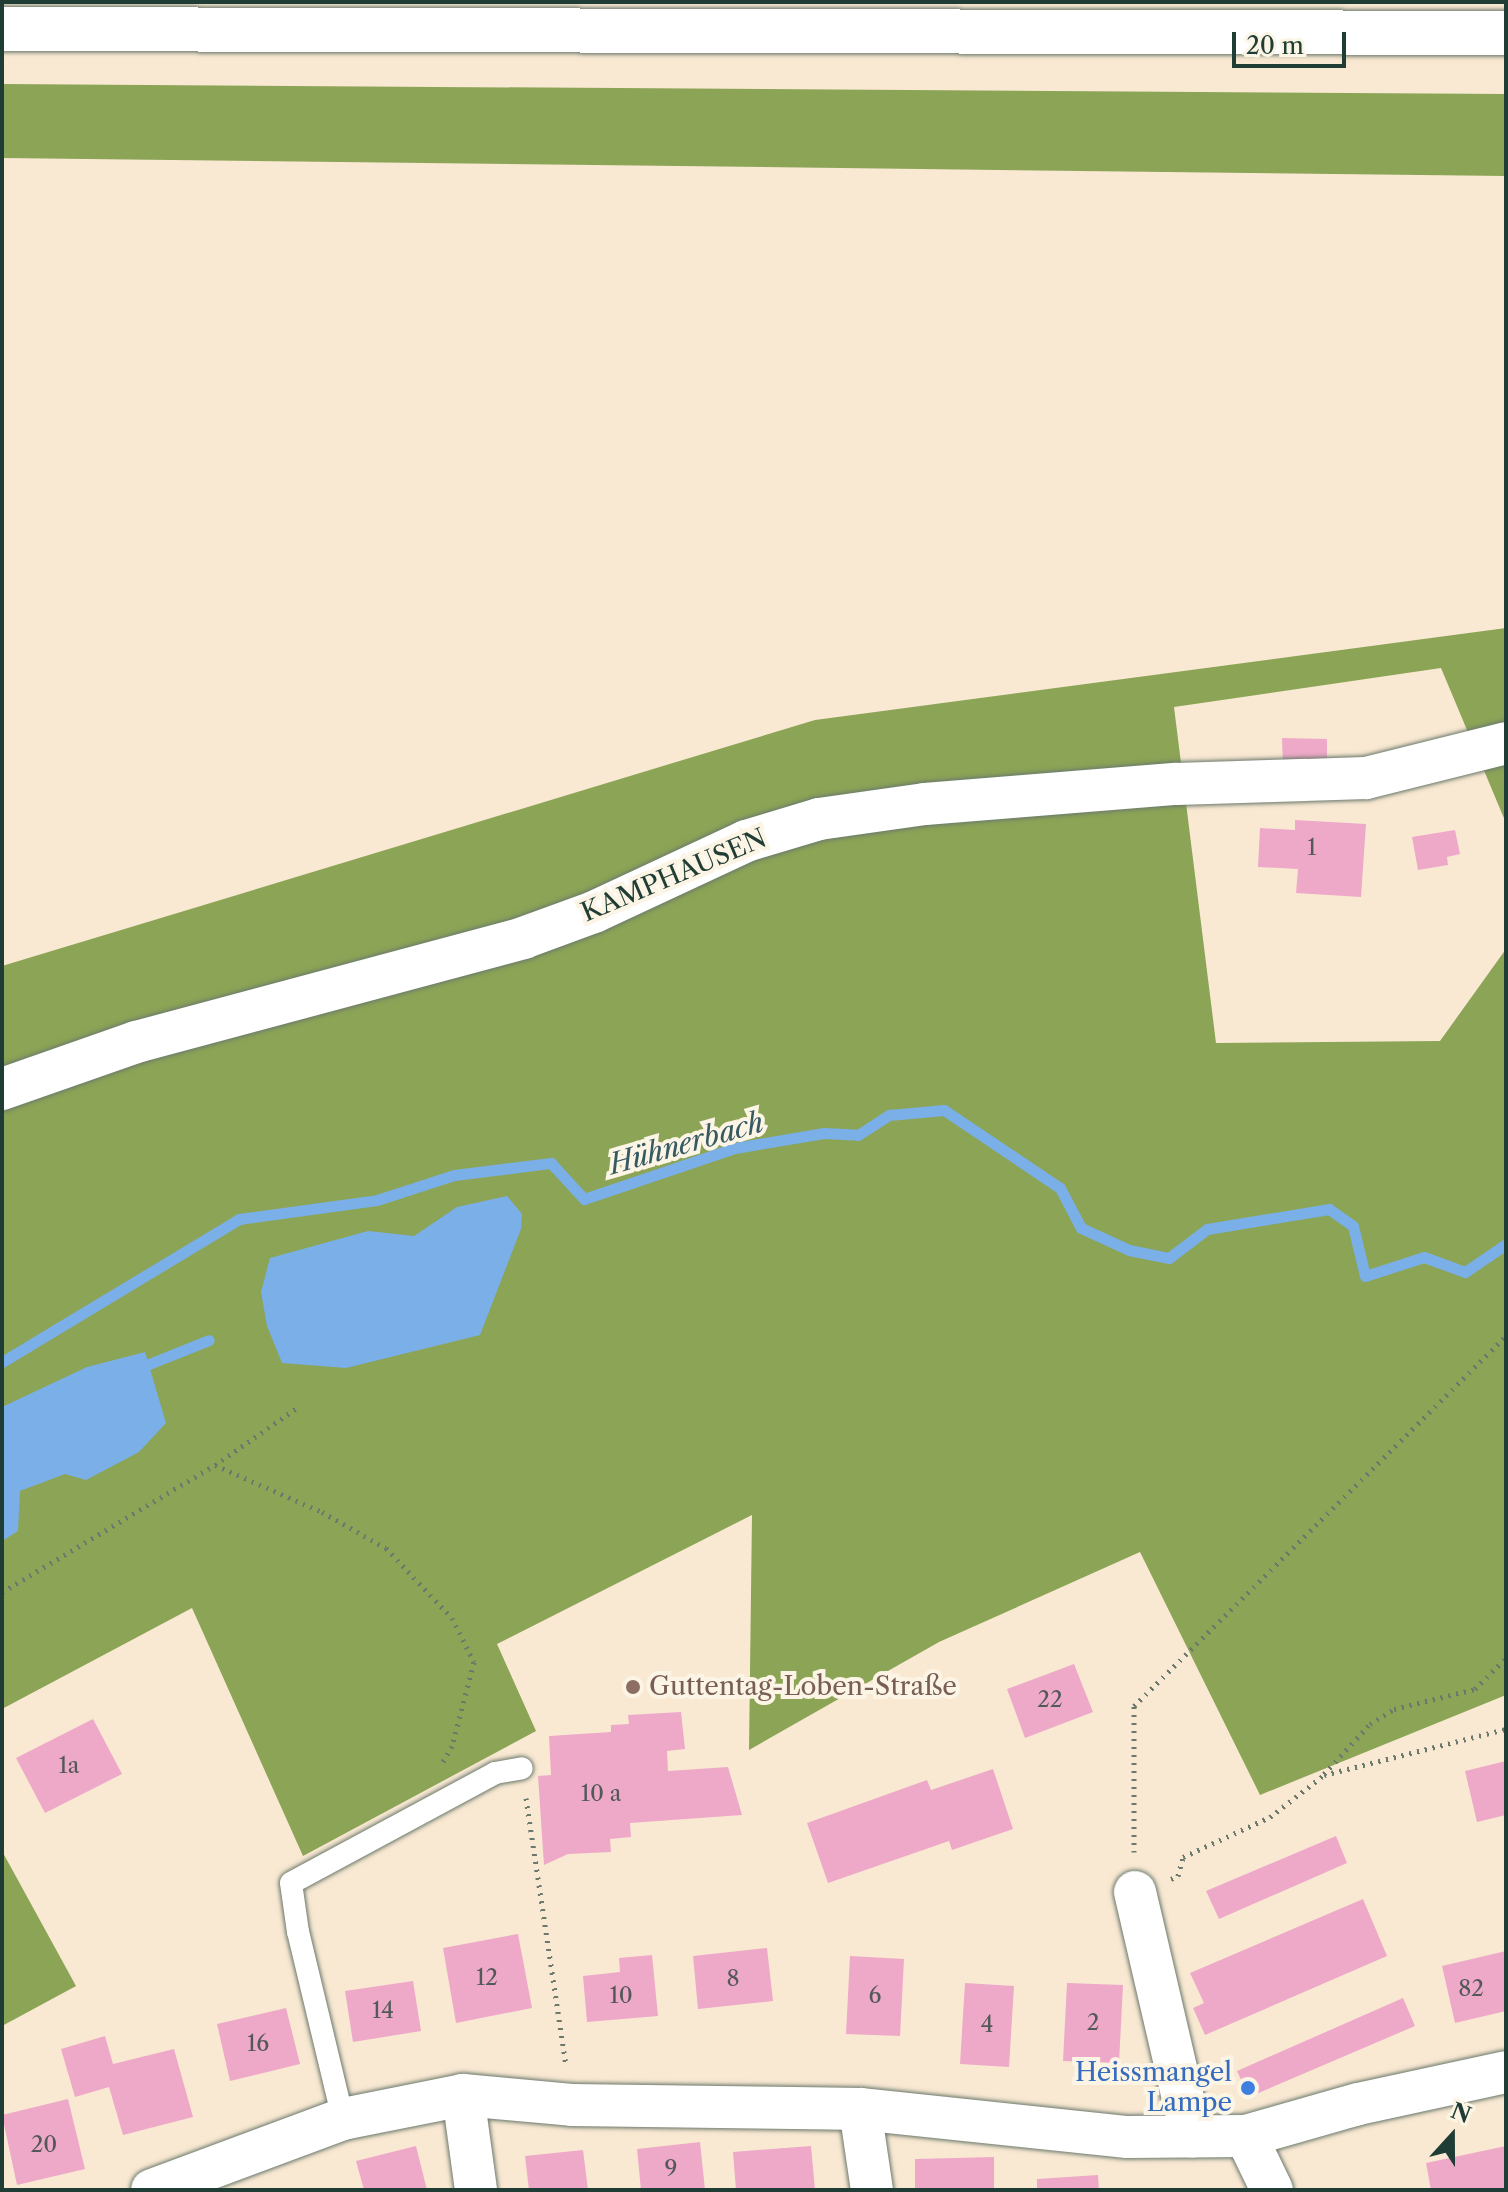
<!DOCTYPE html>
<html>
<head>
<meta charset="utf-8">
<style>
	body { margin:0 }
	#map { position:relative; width:1508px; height:2192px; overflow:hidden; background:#f9e9d3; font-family:"Libre Caslon Text",serif }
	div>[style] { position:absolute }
	.forest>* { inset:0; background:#8ca456 }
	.water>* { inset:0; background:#7aafe7 }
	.stream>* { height:11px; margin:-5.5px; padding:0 5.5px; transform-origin:5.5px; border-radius:5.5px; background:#7aafe7 }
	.building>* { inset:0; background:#eea9c8 }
	.path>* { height:5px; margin-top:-2.5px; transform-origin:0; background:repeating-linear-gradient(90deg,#6b796c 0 2px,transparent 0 8px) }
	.roads { filter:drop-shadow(0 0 2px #6b796c) drop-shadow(0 0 2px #6b796c) }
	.lane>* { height:22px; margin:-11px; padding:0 11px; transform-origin:11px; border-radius:11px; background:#fff }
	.street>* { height:42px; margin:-21px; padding:0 21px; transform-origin:21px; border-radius:21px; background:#fff }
	.highway>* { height:44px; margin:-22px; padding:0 22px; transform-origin:22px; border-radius:22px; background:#fff }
	.dots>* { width:22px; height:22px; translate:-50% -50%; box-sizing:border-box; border:4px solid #fcf5e5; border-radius:50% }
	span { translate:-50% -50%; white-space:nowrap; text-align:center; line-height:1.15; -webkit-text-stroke:8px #fcf5e5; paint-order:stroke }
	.number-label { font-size:22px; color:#535859 }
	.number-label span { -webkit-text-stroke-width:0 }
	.street-label { font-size:26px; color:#1f3d34 }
	.education-label { font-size:26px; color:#785e54 }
	.left { translate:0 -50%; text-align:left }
	.shop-label { font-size:26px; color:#366cbe }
	.right { translate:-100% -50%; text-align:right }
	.water-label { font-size:28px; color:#365a61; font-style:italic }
	.frame { position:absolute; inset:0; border:4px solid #1f3d34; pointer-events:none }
	.north { position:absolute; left:1412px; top:2096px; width:80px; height:80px; -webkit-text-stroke:6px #fcf5e5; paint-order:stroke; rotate:21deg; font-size:22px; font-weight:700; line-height:32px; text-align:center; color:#1f3d34 }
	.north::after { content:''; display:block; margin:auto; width:28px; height:36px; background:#1f3d34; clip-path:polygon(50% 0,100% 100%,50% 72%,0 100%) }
	.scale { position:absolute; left:1232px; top:32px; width:114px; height:36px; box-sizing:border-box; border:4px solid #1f3d34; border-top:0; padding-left:10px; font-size:24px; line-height:28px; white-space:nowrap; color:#1f3d34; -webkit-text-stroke:6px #fcf5e5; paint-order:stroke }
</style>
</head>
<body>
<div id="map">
	<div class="forest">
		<i style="clip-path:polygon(2px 84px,1506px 94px,1506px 176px,2px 158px)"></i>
		<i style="clip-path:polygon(1506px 628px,1506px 823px,1441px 668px,1174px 707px,1216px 1043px,1440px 1041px,1506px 949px,1506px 1695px,1260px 1795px,1140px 1552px,939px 1642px,749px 1750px,752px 1515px,497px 1644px,536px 1731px,303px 1856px,192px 1608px,2px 1709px,2px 966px,815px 720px)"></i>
		<i style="clip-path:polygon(2px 1851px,76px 1986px,2px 2026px)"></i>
	</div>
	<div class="water">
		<i style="clip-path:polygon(507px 1196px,522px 1214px,521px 1229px,480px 1335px,346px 1368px,282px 1363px,267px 1326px,261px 1292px,270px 1258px,368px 1231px,414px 1236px,457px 1207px)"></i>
		<i style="clip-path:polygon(145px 1352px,166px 1423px,139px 1452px,86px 1480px,65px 1474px,20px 1491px,18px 1531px,2px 1541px,2px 1407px,87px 1367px)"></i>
	</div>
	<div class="stream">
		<i style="left:2px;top:1362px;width:277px;rotate:-31.1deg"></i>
		<i style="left:239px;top:1219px;width:139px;rotate:-7.8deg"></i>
		<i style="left:377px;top:1200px;width:81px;rotate:-18deg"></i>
		<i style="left:454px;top:1175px;width:98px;rotate:-7.1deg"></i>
		<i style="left:551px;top:1163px;width:49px;rotate:47.5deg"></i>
		<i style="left:584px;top:1199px;width:159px;rotate:-18.7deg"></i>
		<i style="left:735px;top:1148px;width:90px;rotate:-9.6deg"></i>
		<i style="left:824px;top:1133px;width:34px;rotate:3deg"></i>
		<i style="left:858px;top:1135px;width:37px;rotate:-33deg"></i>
		<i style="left:889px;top:1115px;width:55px;rotate:-5.2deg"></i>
		<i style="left:944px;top:1110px;width:140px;rotate:33.9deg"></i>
		<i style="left:1060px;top:1188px;width:45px;rotate:62.3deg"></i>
		<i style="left:1081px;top:1228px;width:53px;rotate:24.6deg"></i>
		<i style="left:1129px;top:1250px;width:41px;rotate:11.3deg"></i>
		<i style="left:1169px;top:1258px;width:48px;rotate:-37.3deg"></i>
		<i style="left:1207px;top:1229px;width:124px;rotate:-9.3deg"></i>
		<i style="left:1329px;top:1209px;width:29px;rotate:35deg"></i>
		<i style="left:1353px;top:1226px;width:51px;rotate:76.5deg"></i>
		<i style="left:1365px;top:1276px;width:62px;rotate:-17.9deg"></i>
		<i style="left:1424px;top:1257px;width:44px;rotate:20.1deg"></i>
		<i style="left:1465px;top:1272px;width:50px;rotate:-34.3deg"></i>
		<i style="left:139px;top:1368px;width:75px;rotate:-21.8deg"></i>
	</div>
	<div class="building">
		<i style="clip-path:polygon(1282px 738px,1327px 739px,1327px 766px,1283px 767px)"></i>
		<i style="clip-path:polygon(1295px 820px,1366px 824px,1361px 897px,1296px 893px,1298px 869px,1258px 867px,1260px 828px,1295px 830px)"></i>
		<i style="clip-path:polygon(1455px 830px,1460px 854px,1447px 857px,1448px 865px,1418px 870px,1412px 837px)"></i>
		<i style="clip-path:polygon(1074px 1664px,1093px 1712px,1025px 1738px,1007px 1689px)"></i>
		<i style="clip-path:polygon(681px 1712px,685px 1749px,667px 1751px,668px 1771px,728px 1767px,742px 1815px,630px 1823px,631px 1837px,610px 1839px,611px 1852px,568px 1854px,544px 1865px,538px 1776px,551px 1775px,549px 1736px,611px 1732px,611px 1725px,629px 1724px,628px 1715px)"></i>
		<i style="clip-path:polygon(93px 1719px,122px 1774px,45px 1813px,16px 1758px)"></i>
		<i style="clip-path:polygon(1506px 1761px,1506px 1815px,1477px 1822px,1465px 1771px)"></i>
		<i style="clip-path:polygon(993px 1769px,1013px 1829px,952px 1850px,949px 1841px,828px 1883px,807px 1823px,927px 1780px,931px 1790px)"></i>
		<i style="clip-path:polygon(1336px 1836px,1347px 1863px,1219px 1919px,1206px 1891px)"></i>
		<i style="clip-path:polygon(1363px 1899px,1387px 1956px,1205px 2035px,1193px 2008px,1204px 2003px,1190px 1973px)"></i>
		<i style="clip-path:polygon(518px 1934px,532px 2008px,456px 2023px,443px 1948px)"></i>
		<i style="clip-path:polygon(767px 1948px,773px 2001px,698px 2009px,693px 1956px)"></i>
		<i style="clip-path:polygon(1506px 1951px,1506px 2011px,1455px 2023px,1442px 1966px)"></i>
		<i style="clip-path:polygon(652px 1955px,658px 2016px,587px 2022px,583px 1976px,620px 1972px,619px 1958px)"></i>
		<i style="clip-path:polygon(850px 1956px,904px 1959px,900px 2036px,846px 2034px)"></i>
		<i style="clip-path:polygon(413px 1981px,421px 2031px,353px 2042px,345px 1991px)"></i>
		<i style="clip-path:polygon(965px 1983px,1014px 1986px,1009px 2067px,960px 2064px)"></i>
		<i style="clip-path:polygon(1067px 1983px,1123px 1985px,1119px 2063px,1063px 2061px)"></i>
		<i style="clip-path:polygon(1403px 1998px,1415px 2026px,1249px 2097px,1237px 2071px)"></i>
		<i style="clip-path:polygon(286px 2008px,300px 2064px,230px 2081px,217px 2024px)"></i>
		<i style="clip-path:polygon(105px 2036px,113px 2064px,174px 2049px,193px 2117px,123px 2135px,109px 2087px,75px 2097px,61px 2049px)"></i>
		<i style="clip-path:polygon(68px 2099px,85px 2169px,17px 2185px,2px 2115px)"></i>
		<i style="clip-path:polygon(700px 2142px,705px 2190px,641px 2190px,637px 2149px)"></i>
		<i style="clip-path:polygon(416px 2146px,427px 2190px,364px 2190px,356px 2161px)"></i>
		<i style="clip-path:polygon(811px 2146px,815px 2190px,736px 2190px,733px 2152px)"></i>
		<i style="clip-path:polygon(1506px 2146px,1506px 2190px,1431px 2190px,1426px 2163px)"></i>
		<i style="clip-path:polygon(583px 2150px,588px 2190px,529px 2190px,525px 2156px)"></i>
		<i style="clip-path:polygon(994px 2157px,994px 2190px,915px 2190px,915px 2159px)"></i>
		<i style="clip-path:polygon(1098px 2175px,1099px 2190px,1037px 2190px,1037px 2179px)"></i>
	</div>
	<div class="path">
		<i style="left:215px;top:1465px;width:117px;rotate:23.7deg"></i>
		<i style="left:322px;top:1512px;width:73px;rotate:29.4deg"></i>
		<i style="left:386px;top:1548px;width:96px;rotate:46.7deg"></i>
		<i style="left:452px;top:1618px;width:49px;rotate:63.4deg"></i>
		<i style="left:474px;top:1662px;width:87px;rotate:104.7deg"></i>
		<i style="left:452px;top:1746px;width:24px;rotate:120deg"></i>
		<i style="left:2px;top:1592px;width:248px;rotate:-30.8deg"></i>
		<i style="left:215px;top:1465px;width:101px;rotate:-34.9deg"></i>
		<i style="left:1324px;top:1774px;width:68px;rotate:-47.4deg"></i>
		<i style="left:1370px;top:1724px;width:28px;rotate:-32deg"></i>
		<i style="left:1394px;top:1709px;width:83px;rotate:-13.9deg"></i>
		<i style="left:1475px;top:1689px;width:44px;rotate:-45deg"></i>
		<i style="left:526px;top:1798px;width:270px;rotate:81.5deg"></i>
		<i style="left:1134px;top:1852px;width:146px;rotate:-90deg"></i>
		<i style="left:1134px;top:1706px;width:525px;rotate:-44.85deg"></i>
		<i style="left:1171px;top:1879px;width:8px;rotate:-23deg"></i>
		<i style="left:1178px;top:1876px;width:20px;rotate:-75deg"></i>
		<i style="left:1183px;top:1857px;width:96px;rotate:-24.7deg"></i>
		<i style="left:1270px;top:1817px;width:68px;rotate:-37.9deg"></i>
		<i style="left:1324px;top:1775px;width:188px;rotate:-14.2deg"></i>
	</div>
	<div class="roads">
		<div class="lane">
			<i style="left:343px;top:2119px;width:192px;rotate:-103.5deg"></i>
			<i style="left:298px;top:1932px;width:49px;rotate:-98.1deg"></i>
			<i style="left:291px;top:1883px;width:232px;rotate:-28.3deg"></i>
			<i style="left:495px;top:1773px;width:27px;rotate:-10deg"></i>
		</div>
		<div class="street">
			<i style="left:2px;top:1089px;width:142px;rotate:-19.3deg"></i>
			<i style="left:136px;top:1042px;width:401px;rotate:-15deg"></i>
			<i style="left:523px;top:938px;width:76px;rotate:-20.1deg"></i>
			<i style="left:594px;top:912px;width:168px;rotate:-25deg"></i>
			<i style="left:746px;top:841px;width:76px;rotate:-16.8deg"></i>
			<i style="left:819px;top:819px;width:107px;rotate:-8.1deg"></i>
			<i style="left:925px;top:804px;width:252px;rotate:-4.6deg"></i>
			<i style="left:1176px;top:784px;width:190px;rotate:-1.8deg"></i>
			<i style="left:1366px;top:778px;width:144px;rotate:-14deg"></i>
			<i style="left:1135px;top:1892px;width:251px;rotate:76.9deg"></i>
			<i style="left:463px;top:2095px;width:96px;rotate:82.2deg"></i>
			<i style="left:860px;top:2109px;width:82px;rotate:81.6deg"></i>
			<i style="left:1246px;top:2136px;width:60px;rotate:64.3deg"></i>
			<i style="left:152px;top:2190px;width:204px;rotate:-20.4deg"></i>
			<i style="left:343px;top:2119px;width:122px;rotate:-11.3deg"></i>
			<i style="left:463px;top:2095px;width:109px;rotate:5.2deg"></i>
			<i style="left:572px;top:2105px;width:288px;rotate:0.8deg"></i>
			<i style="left:860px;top:2109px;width:269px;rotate:6deg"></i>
			<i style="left:1128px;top:2137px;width:118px;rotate:-0.5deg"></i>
			<i style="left:1246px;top:2136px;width:116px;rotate:-15.9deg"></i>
			<i style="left:1358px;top:2104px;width:151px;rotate:-12.2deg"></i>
		</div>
		<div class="highway">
			<i style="left:2px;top:29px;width:1504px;rotate:0.15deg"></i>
		</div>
	</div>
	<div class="dots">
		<i style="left:633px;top:1687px;background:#8d6e63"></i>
		<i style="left:1248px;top:2088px;background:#3f7fe0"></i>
	</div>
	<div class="number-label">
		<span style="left:1312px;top:848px">1</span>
		<span style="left:1050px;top:1700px">22</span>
		<span style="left:69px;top:1766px">1a</span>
		<span style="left:601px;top:1794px">10 a</span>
		<span style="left:487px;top:1978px">12</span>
		<span style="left:733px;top:1979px">8</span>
		<span style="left:1471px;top:1989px">82</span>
		<span style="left:621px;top:1996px">10</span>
		<span style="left:875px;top:1996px">6</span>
		<span style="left:383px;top:2011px">14</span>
		<span style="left:1093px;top:2023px">2</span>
		<span style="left:987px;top:2025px">4</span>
		<span style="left:258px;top:2044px">16</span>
		<span style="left:44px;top:2145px">20</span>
		<span style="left:671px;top:2169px">9</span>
	</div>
	<div class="street-label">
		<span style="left:674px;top:876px;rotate:-23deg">KAMPHAUSEN</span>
	</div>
	<div class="education-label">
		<span class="left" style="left:649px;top:1687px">Guttentag-Loben-Straße</span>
	</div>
	<div class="shop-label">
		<span class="right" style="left:1232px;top:2088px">Heissmangel<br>Lampe</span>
	</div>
	<div class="water-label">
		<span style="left:686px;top:1143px;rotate:-16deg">Hühnerbach</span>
	</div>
	<div class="frame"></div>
	<div class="north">N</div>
	<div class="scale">20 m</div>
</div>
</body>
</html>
